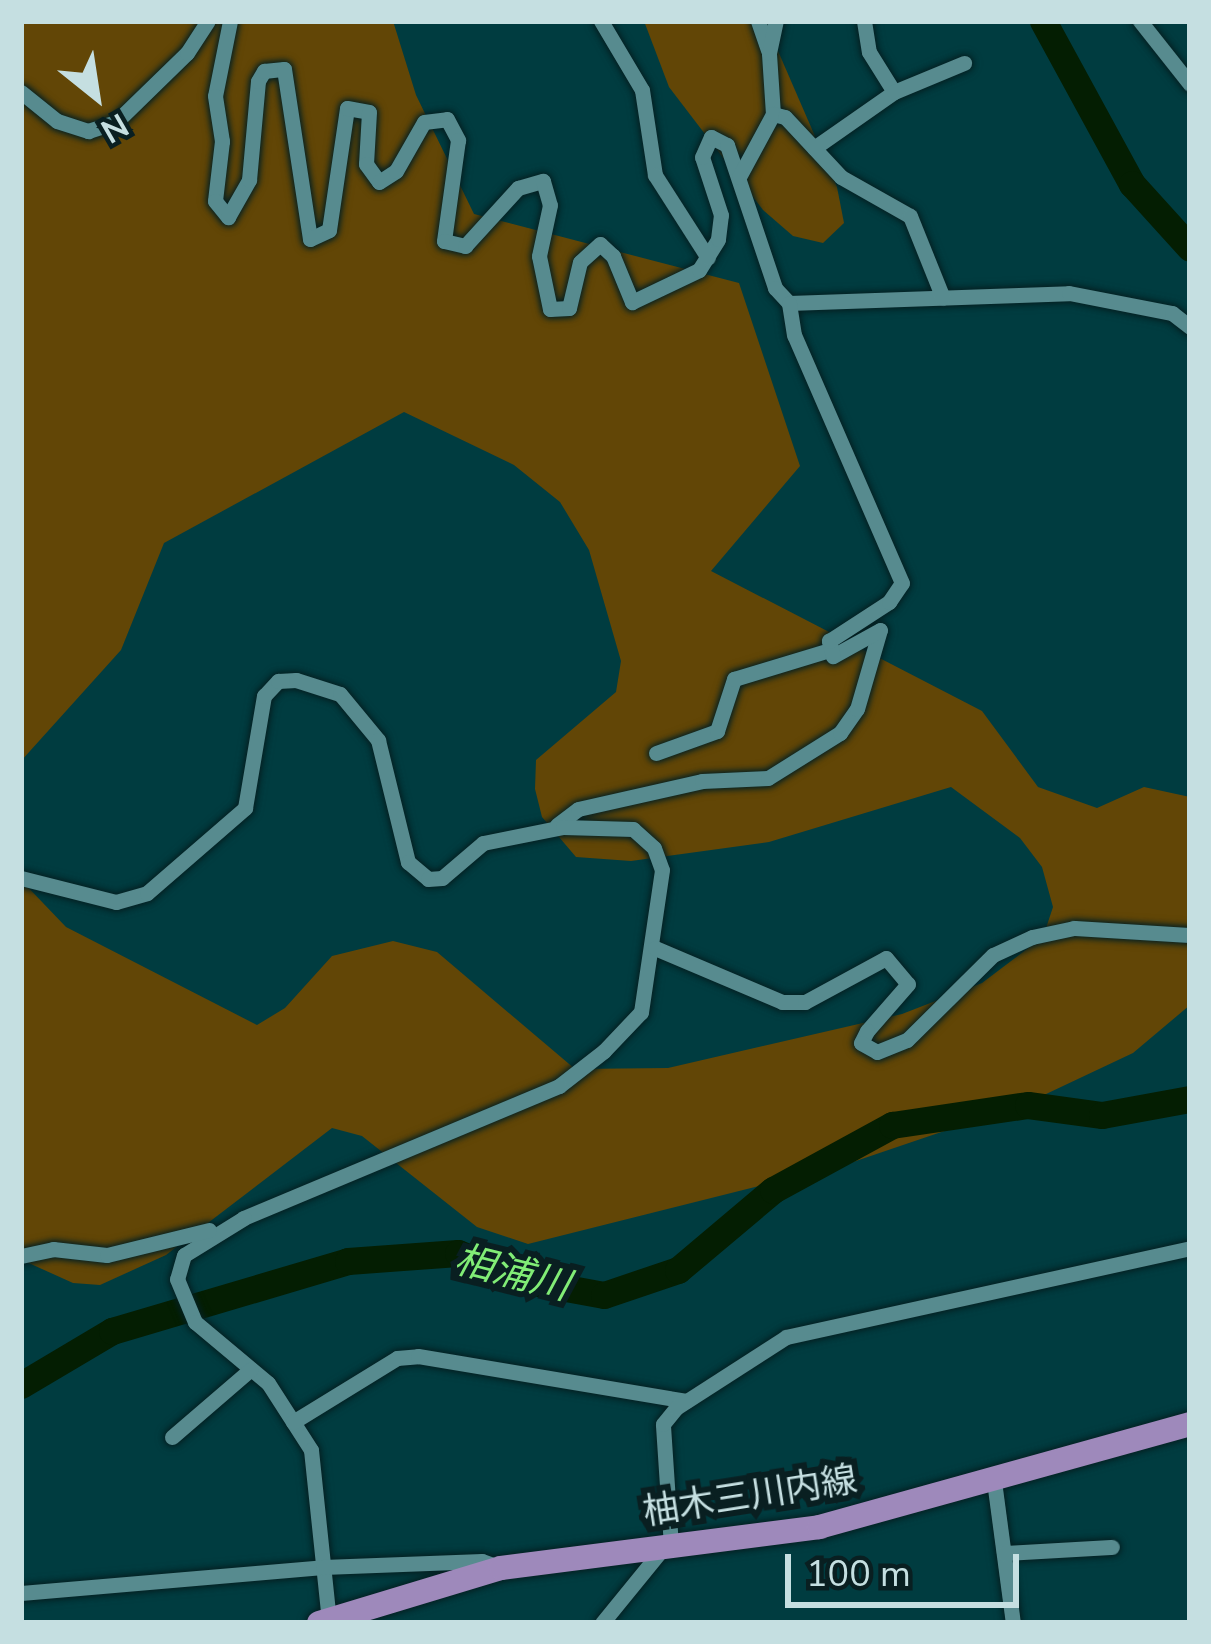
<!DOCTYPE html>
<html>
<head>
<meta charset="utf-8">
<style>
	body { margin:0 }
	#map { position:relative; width:1211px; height:1644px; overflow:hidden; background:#003c40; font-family:"Nunito Sans","Noto Sans JP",sans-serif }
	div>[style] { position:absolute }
	.green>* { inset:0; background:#624606 }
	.river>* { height:27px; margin:-13.5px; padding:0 13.5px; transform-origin:13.5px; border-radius:13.5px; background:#041e02 }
	.roads { filter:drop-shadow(0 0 3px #042022) drop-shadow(0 0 3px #042022) }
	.street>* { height:15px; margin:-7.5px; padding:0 7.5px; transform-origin:7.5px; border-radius:7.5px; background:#578b8f }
	.primary>* { height:24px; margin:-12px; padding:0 12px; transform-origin:12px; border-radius:12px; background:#9e89bb }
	span { translate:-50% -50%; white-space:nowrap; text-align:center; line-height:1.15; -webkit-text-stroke:12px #091f21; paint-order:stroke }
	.street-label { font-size:36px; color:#c5dfe1 }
	.water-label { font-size:39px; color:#81ed76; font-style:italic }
	.frame { position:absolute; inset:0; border:24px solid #c5dfe1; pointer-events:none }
	.north { position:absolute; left:36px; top:36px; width:120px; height:120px; -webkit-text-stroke:9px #091f21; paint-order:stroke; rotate:150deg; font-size:33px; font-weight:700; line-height:48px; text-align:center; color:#c5dfe1 }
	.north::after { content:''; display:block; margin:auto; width:42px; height:54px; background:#c5dfe1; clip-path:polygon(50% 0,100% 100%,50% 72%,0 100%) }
	.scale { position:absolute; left:785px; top:1554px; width:234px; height:54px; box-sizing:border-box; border:6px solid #c5dfe1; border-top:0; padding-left:15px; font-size:36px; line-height:42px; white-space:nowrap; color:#c5dfe1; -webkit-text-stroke:9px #091f21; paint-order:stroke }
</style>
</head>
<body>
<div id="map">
	<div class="green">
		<i style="clip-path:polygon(21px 21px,393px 21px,416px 95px,474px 214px,739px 283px,800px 466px,711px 571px,982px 711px,1038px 787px,1097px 808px,1144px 787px,1190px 797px,1190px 1005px,1133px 1053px,1027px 1103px,850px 1163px,528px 1244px,477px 1227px,362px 1136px,332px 1128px,166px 1255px,100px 1285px,73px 1283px,22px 1260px,21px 880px,66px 927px,257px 1025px,285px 1008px,332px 956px,393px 941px,437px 952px,575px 1069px,668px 1068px,902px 1014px,982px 983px,1043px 937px,1053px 907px,1042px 867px,1020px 838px,951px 787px,769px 842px,631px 861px,576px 857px,542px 817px,535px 789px,536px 760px,616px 692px,621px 661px,589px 550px,560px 502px,514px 465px,404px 412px,164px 543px,121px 650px,21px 761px)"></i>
		<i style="clip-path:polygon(644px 21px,765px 21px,837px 187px,844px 223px,823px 243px,793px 236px,763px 210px,669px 87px)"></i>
	</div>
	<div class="river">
		<i style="left:1043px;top:21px;width:186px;rotate:61.4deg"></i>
		<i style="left:1132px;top:184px;width:86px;rotate:47.8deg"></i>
		<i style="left:21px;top:1385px;width:106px;rotate:-30.7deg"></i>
		<i style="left:112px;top:1331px;width:246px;rotate:-16.5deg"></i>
		<i style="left:348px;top:1261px;width:110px;rotate:-4.2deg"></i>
		<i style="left:458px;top:1253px;width:80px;rotate:21.1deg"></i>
		<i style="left:533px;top:1282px;width:72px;rotate:10.4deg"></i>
		<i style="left:604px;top:1295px;width:78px;rotate:-18.7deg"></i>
		<i style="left:678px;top:1270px;width:124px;rotate:-40.1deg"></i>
		<i style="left:773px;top:1190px;width:136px;rotate:-28.6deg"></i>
		<i style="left:892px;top:1125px;width:137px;rotate:-8.4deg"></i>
		<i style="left:1028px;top:1105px;width:75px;rotate:7.7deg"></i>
		<i style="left:1102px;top:1115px;width:89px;rotate:-10.3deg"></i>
	</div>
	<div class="roads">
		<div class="street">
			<i style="left:230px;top:21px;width:76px;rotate:101.3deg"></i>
			<i style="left:215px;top:96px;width:46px;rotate:81.2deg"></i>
			<i style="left:222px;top:141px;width:60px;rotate:96.7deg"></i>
			<i style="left:215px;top:201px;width:21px;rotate:51deg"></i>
			<i style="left:228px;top:217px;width:43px;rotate:-60.4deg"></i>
			<i style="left:249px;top:180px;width:99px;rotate:-84.8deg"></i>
			<i style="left:258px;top:81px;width:12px;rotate:-59deg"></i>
			<i style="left:264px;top:71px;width:20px;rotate:-6deg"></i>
			<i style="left:284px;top:69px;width:172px;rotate:81.3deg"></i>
			<i style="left:310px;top:239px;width:21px;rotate:-25deg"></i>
			<i style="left:329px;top:230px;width:123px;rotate:-81.6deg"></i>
			<i style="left:347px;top:108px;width:22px;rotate:10deg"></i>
			<i style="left:369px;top:112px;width:52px;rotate:93.3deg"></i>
			<i style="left:366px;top:164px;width:22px;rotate:54deg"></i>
			<i style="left:379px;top:182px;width:20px;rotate:-33deg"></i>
			<i style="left:396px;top:171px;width:56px;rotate:-60.3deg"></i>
			<i style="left:424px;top:122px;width:23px;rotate:-7deg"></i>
			<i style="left:447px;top:119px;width:24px;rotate:62deg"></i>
			<i style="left:458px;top:140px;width:102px;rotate:97.9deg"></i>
			<i style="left:444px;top:241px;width:22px;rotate:13deg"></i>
			<i style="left:465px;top:246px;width:79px;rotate:-47.6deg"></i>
			<i style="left:518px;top:188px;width:26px;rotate:-16deg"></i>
			<i style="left:543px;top:181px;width:25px;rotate:74deg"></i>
			<i style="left:550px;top:205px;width:52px;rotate:102.2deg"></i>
			<i style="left:539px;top:256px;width:54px;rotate:78.3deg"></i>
			<i style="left:550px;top:309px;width:19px;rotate:-3deg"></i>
			<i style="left:569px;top:308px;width:47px;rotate:-76.6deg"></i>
			<i style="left:580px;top:262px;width:27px;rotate:-42deg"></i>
			<i style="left:600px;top:244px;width:18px;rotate:43deg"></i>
			<i style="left:613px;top:256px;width:50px;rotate:67.6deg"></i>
			<i style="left:632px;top:302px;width:74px;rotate:-25.5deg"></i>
			<i style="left:699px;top:270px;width:36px;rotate:-58deg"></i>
			<i style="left:718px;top:239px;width:24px;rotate:-83deg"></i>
			<i style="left:721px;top:215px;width:61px;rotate:-108.1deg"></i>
			<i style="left:702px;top:157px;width:22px;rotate:-66deg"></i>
			<i style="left:711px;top:137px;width:18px;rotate:27deg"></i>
			<i style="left:727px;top:145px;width:151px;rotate:71.4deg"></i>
			<i style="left:775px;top:288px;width:21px;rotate:47deg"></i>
			<i style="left:789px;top:303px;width:280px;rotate:-2deg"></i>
			<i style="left:1069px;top:293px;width:105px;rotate:11deg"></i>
			<i style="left:1172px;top:313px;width:23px;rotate:38deg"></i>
			<i style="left:601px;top:21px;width:80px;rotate:59.3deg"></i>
			<i style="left:642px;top:90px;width:86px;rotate:81.3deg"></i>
			<i style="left:655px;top:175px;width:98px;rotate:57.4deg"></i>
			<i style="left:758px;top:21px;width:31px;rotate:71deg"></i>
			<i style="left:864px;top:21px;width:31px;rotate:81deg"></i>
			<i style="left:869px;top:52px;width:47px;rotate:58deg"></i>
			<i style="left:1140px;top:21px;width:80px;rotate:51.6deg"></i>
			<i style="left:21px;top:92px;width:46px;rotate:38.9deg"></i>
			<i style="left:57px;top:121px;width:33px;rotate:18deg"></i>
			<i style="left:88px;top:131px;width:29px;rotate:-18deg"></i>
			<i style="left:116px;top:122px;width:99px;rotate:-44.2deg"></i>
			<i style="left:187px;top:53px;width:38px;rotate:-57deg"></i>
			<i style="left:773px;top:114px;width:61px;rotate:-93.8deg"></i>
			<i style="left:769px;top:53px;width:33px;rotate:-78deg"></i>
			<i style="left:814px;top:148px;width:98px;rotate:-35deg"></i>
			<i style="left:894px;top:92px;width:76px;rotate:-22.5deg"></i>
			<i style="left:739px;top:177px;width:72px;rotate:-61.6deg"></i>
			<i style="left:773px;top:114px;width:12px;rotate:14deg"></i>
			<i style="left:785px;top:117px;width:82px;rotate:47deg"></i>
			<i style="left:841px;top:177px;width:79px;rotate:29.5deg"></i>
			<i style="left:910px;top:216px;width:88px;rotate:68.1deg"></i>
			<i style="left:656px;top:753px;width:65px;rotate:-19.8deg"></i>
			<i style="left:717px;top:731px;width:55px;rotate:-71.9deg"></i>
			<i style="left:734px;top:679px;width:96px;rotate:-16.9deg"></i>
			<i style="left:557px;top:825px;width:26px;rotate:-37deg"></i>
			<i style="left:578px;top:809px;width:127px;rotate:-12.7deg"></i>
			<i style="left:702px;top:781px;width:66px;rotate:-2.6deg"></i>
			<i style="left:768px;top:778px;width:85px;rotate:-32deg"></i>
			<i style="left:840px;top:733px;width:29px;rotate:-55deg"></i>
			<i style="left:857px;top:709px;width:82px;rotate:-73.8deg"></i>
			<i style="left:880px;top:630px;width:54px;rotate:151deg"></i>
			<i style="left:833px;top:656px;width:16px;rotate:-105deg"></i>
			<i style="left:829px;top:641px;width:72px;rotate:-33deg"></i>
			<i style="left:889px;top:602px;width:23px;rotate:-56deg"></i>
			<i style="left:902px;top:583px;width:270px;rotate:-113.5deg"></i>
			<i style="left:794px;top:335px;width:32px;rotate:-99deg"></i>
			<i style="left:21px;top:878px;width:98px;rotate:14.2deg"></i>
			<i style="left:116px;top:902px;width:32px;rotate:-16deg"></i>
			<i style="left:147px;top:893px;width:130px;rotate:-40.9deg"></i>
			<i style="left:245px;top:808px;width:114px;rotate:-80.4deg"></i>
			<i style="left:264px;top:696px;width:21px;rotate:-47deg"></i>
			<i style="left:278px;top:681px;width:18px;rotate:-3deg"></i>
			<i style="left:296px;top:680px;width:46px;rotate:17.7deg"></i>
			<i style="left:340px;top:694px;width:60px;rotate:50.4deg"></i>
			<i style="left:378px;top:740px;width:126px;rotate:76.2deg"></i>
			<i style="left:408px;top:862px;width:26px;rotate:40deg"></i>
			<i style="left:428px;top:879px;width:14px;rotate:-4deg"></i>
			<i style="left:442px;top:878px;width:54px;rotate:-40.5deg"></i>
			<i style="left:483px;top:843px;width:82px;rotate:-11.3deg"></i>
			<i style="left:563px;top:827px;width:70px;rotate:1.6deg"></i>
			<i style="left:633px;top:829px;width:28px;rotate:42deg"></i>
			<i style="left:654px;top:848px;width:23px;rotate:70deg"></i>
			<i style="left:662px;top:870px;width:144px;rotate:98.4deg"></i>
			<i style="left:641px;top:1012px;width:54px;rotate:133.5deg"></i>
			<i style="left:604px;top:1051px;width:57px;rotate:142.1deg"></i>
			<i style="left:559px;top:1086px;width:342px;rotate:157.3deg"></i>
			<i style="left:244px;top:1218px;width:70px;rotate:148.3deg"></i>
			<i style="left:184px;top:1255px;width:25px;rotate:106deg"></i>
			<i style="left:177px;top:1279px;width:47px;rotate:67.3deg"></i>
			<i style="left:195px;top:1322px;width:95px;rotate:39.9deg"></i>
			<i style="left:268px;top:1383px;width:80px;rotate:57.3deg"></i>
			<i style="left:311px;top:1450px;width:171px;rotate:84deg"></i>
			<i style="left:655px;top:948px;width:138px;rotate:23deg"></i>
			<i style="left:782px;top:1002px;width:23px"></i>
			<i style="left:805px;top:1002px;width:92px;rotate:-28.5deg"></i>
			<i style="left:886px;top:958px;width:34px;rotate:50deg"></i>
			<i style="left:908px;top:984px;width:62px;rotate:131.1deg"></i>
			<i style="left:867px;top:1031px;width:13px;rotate:117deg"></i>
			<i style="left:861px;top:1043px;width:18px;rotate:29deg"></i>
			<i style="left:877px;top:1052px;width:32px;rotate:-22deg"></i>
			<i style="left:907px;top:1040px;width:121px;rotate:-44.7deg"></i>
			<i style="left:993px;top:955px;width:43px;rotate:-24.8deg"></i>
			<i style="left:1032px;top:937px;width:43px;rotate:-12.1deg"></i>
			<i style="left:1074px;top:928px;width:116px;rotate:3.5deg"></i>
			<i style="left:21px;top:1256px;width:33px;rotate:-12deg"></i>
			<i style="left:53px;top:1249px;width:54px;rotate:6.3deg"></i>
			<i style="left:107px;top:1255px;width:105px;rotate:-13.8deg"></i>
			<i style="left:293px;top:1422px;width:122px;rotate:-31.6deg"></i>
			<i style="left:397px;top:1358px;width:21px;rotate:-5deg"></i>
			<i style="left:418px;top:1356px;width:272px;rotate:9.5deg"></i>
			<i style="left:172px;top:1437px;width:104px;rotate:-40.7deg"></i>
			<i style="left:994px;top:1481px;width:143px;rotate:82.4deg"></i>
			<i style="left:671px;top:1546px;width:122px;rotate:-93.8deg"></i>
			<i style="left:663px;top:1424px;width:21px;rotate:-51deg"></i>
			<i style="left:676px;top:1408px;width:131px;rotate:-32.8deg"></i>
			<i style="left:786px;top:1337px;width:414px;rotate:-12.4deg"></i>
			<i style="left:1004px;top:1553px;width:108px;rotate:-3.2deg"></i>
			<i style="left:21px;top:1593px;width:303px;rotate:-4.9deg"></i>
			<i style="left:323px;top:1567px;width:159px;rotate:-2.2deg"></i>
			<i style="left:482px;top:1561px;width:20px;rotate:20deg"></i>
			<i style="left:602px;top:1623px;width:98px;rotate:-50.8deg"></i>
		</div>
		<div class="primary">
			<i style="left:319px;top:1623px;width:190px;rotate:-16.8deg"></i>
			<i style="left:501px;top:1568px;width:321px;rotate:-7.3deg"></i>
			<i style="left:819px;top:1527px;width:385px;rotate:-15.5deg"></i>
		</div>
	</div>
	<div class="street-label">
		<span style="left:750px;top:1496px;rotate:-9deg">柚木三川内線</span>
	</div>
	<div class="water-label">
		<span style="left:512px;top:1274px;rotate:14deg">相浦川</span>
	</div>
	<div class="frame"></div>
	<div class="north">N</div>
	<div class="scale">100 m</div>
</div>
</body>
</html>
